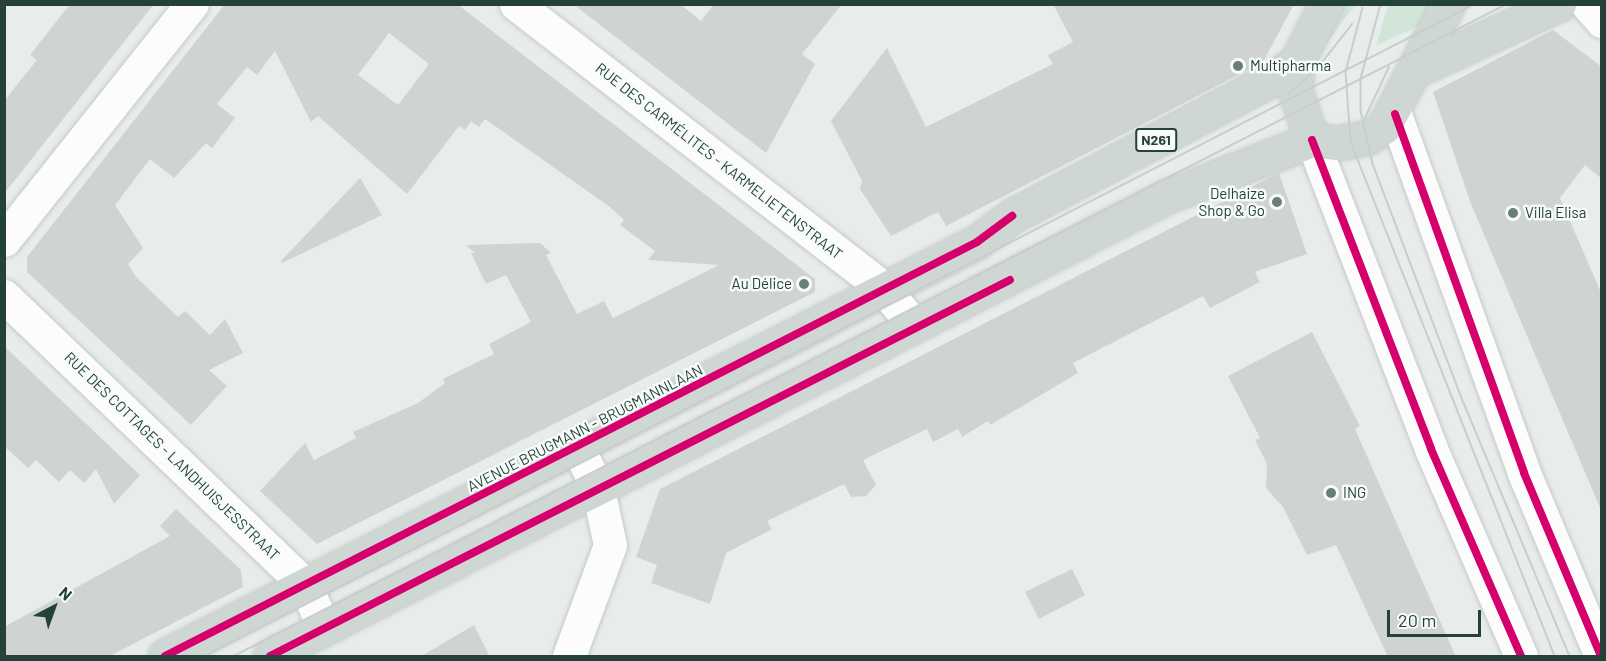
<!DOCTYPE html>
<html>
<head>
<meta charset="utf-8">
<style>
	body { margin:0 }
	#map { position:relative; width:1606px; height:661px; overflow:hidden; background:#e8edeb; font-family:Barlow,sans-serif }
	div>[style] { position:absolute }
	.green>* { inset:0; background:#d1e6d8 }
	.building>* { inset:0; background:#cfd4d2 }
	.roads { filter:drop-shadow(0 0 2px #c5cac8) drop-shadow(0 0 2px #c5cac8) }
	.street>* { height:33px; margin:-16.5px; padding:0 16.5px; transform-origin:16.5px; border-radius:16.5px; background:#fcfcfc }
	.secondary>* { height:33px; margin:-16.5px; padding:0 16.5px; transform-origin:16.5px; border-radius:16.5px; background:#fcfcfc }
	.primary>* { height:33px; margin:-16.5px; padding:0 16.5px; transform-origin:16.5px; border-radius:16.5px; background:#cfd7d5 }
	.tram>* { height:1.5px; margin:-0.75px; padding:0 0.75px; transform-origin:0.75px; border-radius:0.75px; background:#c9cdcc }
	.cycleway>* { height:8px; margin:-4px; padding:0 4px; transform-origin:4px; border-radius:4px; background:#d6006c }
	.dots>* { width:16px; height:16px; translate:-50% -50%; box-sizing:border-box; border:3px solid #f7fbf9; border-radius:50% }
	span { translate:-50% -50%; white-space:nowrap; text-align:center; line-height:1.15; -webkit-text-stroke:5px #f7fbf9; paint-order:stroke }
	.shield-label span { padding:2px 4px; background:#f7fbf9; border:2px solid; border-radius:4px; -webkit-text-stroke-width:0 }
	.shield-label { font-size:14px; color:#24423a; font-weight:700 }
	.poi-label { font-size:15px; color:#24423a }
	.left { translate:0 -50%; text-align:left }
	.right { translate:-100% -50%; text-align:right }
	.street-label { font-size:15px; color:#24423a }
	.frame { position:absolute; inset:0; border:6px solid #24423a; pointer-events:none }
	.north { position:absolute; left:24px; top:577px; width:60px; height:60px; -webkit-text-stroke:4px #f7fbf9; paint-order:stroke; rotate:41deg; font-size:16px; font-weight:700; line-height:24px; text-align:center; color:#24423a }
	.north::after { content:''; display:block; margin:auto; width:21px; height:27px; background:#24423a; clip-path:polygon(50% 0,100% 100%,50% 72%,0 100%) }
	.scale { position:absolute; left:1387px; top:610px; width:94px; height:27px; box-sizing:border-box; border:3px solid #24423a; border-top:0; padding-left:8px; font-size:18px; line-height:21px; white-space:nowrap; color:#24423a; -webkit-text-stroke:4px #f7fbf9; paint-order:stroke }
</style>
</head>
<body>
<div id="map">
	<div class="green">
		<i style="clip-path:polygon(1342px 5px,1355px 5px,1315px 58px)"></i>
		<i style="clip-path:polygon(1388px 5px,1431px 5px,1422px 24px,1376px 46px)"></i>
	</div>
	<div class="building">
		<i style="clip-path:polygon(70px 4px,154px 4px,4px 194px,4px 101px,37px 60px,30px 55px)"></i>
		<i style="clip-path:polygon(evenodd,225px 4px,457px 4px,815px 279px,815px 292px,317px 544px,260px 491px,305px 443px,314px 460px,356px 438px,353px 432px,418px 403px,445px 383px,443px 379px,494px 354px,489px 344px,531px 322px,506px 275px,486px 284px,471px 253px,475px 253px,466px 245px,540px 243px,551px 253px,546px 255px,577px 314px,604px 301px,613px 318px,719px 265px,648px 260px,655px 251px,620px 225px,624px 220px,610px 207px,485px 119px,479px 127px,471px 121px,465px 130px,459px 126px,407px 194px,318px 116px,311px 122px,275px 51px,257px 75px,247px 67px,217px 104px,235px 118px,212px 148px,206px 143px,174px 178px,150px 159px,115px 205px,143px 248px,128px 264px,136px 277px,178px 317px,185px 311px,210px 335px,225px 319px,243px 353px,209px 370px,227px 386px,191px 425px,27px 272px,27px 257px,225px 4px,389px 33px,429px 64px,398px 105px,358px 75px,389px 33px)"></i>
		<i style="clip-path:polygon(573px 4px,680px 4px,701px 21px,714px 4px,842px 4px,802px 54px,815px 64px,766px 153px)"></i>
		<i style="clip-path:polygon(1053px 4px,1294px 4px,1263px 62px,946px 226px,938px 212px,891px 236px,860px 189px,862px 181px,831px 121px,887px 48px,926px 127px,1053px 64px,1048px 55px,1073px 42px)"></i>
		<i style="clip-path:polygon(1553px 30px,1602px 67px,1602px 179px,1585px 165px,1560px 198px,1602px 295px,1601px 510px,1471px 204px,1433px 92px)"></i>
		<i style="clip-path:polygon(1279px 173px,1307px 254px,1255px 272px,1260px 282px,1210px 308px,1203px 296px,1073px 363px,1078px 373px,990px 425px,988px 421px,962px 437px,958px 429px,933px 442px,927px 429px,863px 460px,876px 485px,866px 496px,851px 497px,844px 484px,767px 521px,772px 529px,726px 553px,710px 604px,651px 583px,657px 565px,636px 557px,660px 489px)"></i>
		<i style="clip-path:polygon(360px 178px,382px 215px,282px 263px,281px 261px)"></i>
		<i style="clip-path:polygon(1312px 332px,1360px 426px,1355px 429px,1456px 657px,1388px 657px,1336px 545px,1307px 555px,1283px 507px,1266px 488px,1267px 464px,1255px 440px,1260px 438px,1228px 376px)"></i>
		<i style="clip-path:polygon(4px 346px,140px 475px,114px 504px,96px 469px,84px 483px,70px 470px,59px 482px,36px 460px,28px 468px,4px 446px)"></i>
		<i style="clip-path:polygon(176px 509px,241px 570px,243px 587px,108px 657px,4px 657px,4px 627px,170px 536px,160px 526px)"></i>
		<i style="clip-path:polygon(1072px 569px,1085px 595px,1039px 619px,1025px 592px)"></i>
		<i style="clip-path:polygon(474px 625px,490px 657px,420px 657px)"></i>
	</div>
	<div class="roads">
		<div class="street">
			<i style="left:516px;top:4px;width:464px;rotate:37.7deg"></i>
			<i style="left:883px;top:288px;width:48px;rotate:50deg"></i>
			<i style="left:1587px;top:4px;width:23px;rotate:49deg"></i>
			<i style="left:4px;top:240px;width:302px;rotate:-51.5deg"></i>
			<i style="left:4px;top:296px;width:417px;rotate:43.8deg"></i>
			<i style="left:305px;top:585px;width:47px;rotate:66.2deg"></i>
			<i style="left:569px;top:656px;width:118px;rotate:-69.7deg"></i>
			<i style="left:610px;top:545px;width:57px;rotate:-102.1deg"></i>
			<i style="left:598px;top:489px;width:46px;rotate:-116deg"></i>
		</div>
		<div class="secondary">
			<i style="left:1395px;top:114px;width:381px;rotate:70.2deg"></i>
			<i style="left:1524px;top:473px;width:199px;rotate:67.2deg"></i>
			<i style="left:1312px;top:140px;width:331px;rotate:68.9deg"></i>
			<i style="left:1431px;top:449px;width:226px;rotate:66.5deg"></i>
		</div>
		<div class="primary">
			<i style="left:1326px;top:4px;width:63px;rotate:116.6deg"></i>
			<i style="left:1298px;top:60px;width:30px;rotate:96deg"></i>
			<i style="left:1295px;top:90px;width:53px;rotate:71.2deg"></i>
			<i style="left:1312px;top:140px;width:25px;rotate:7deg"></i>
			<i style="left:1337px;top:143px;width:29px;rotate:-10deg"></i>
			<i style="left:1366px;top:138px;width:21px;rotate:-31deg"></i>
			<i style="left:1384px;top:127px;width:139px;rotate:-62.5deg"></i>
			<i style="left:1420px;top:68px;width:153px;rotate:-24.7deg"></i>
			<i style="left:165px;top:656px;width:911px;rotate:-27.01deg"></i>
			<i style="left:977px;top:242px;width:44px;rotate:-36.6deg"></i>
			<i style="left:1012px;top:216px;width:302px;rotate:-27.8deg"></i>
			<i style="left:1279px;top:75px;width:24px;rotate:-38deg"></i>
			<i style="left:270px;top:656px;width:1004px;rotate:-27.15deg"></i>
			<i style="left:1163px;top:198px;width:160px;rotate:-21.3deg"></i>
		</div>
	</div>
	<div class="tram">
		<i style="left:1381px;top:4px;width:78px;rotate:104.9deg"></i>
		<i style="left:1361px;top:79px;width:32px;rotate:90deg"></i>
		<i style="left:1361px;top:111px;width:54px;rotate:77.2deg"></i>
		<i style="left:1373px;top:164px;width:256px;rotate:69.2deg"></i>
		<i style="left:1464px;top:403px;width:274px;rotate:67.3deg"></i>
		<i style="left:1363px;top:8px;width:66px;rotate:104.9deg"></i>
		<i style="left:1346px;top:72px;width:70px;rotate:85.9deg"></i>
		<i style="left:1351px;top:142px;width:553px;rotate:68.35deg"></i>
		<i style="left:1288px;top:94px;width:38px;rotate:-41deg"></i>
		<i style="left:1317px;top:69px;width:57px;rotate:-52.1deg"></i>
		<i style="left:1365px;top:118px;width:56px;rotate:-64.8deg"></i>
		<i style="left:205px;top:656px;width:1428px;rotate:-27.18deg"></i>
		<i style="left:234px;top:656px;width:1430px;rotate:-27.12deg"></i>
	</div>
	<div class="cycleway">
		<i style="left:1395px;top:114px;width:381px;rotate:70.2deg"></i>
		<i style="left:1524px;top:473px;width:199px;rotate:67.2deg"></i>
		<i style="left:1312px;top:140px;width:331px;rotate:68.9deg"></i>
		<i style="left:1431px;top:449px;width:226px;rotate:66.5deg"></i>
		<i style="left:165px;top:656px;width:911px;rotate:-27.01deg"></i>
		<i style="left:977px;top:242px;width:44px;rotate:-36.6deg"></i>
		<i style="left:270px;top:656px;width:830px;rotate:-26.94deg"></i>
	</div>
	<div class="dots">
		<i style="left:1238px;top:66px;background:#697e78"></i>
		<i style="left:1277px;top:202px;background:#697e78"></i>
		<i style="left:1513px;top:213px;background:#697e78"></i>
		<i style="left:804px;top:284px;background:#697e78"></i>
		<i style="left:1331px;top:493px;background:#697e78"></i>
	</div>
	<div class="shield-label">
		<span style="left:1156px;top:140px">N261</span>
	</div>
	<div class="poi-label">
		<span class="left" style="left:1250px;top:66px">Multipharma</span>
		<span class="right" style="left:1265px;top:202px">Delhaize<br>Shop &amp; Go</span>
		<span class="left" style="left:1525px;top:213px">Villa Elisa</span>
		<span class="right" style="left:792px;top:284px">Au Délice</span>
		<span class="left" style="left:1343px;top:493px">ING</span>
	</div>
	<div class="street-label">
		<span style="left:719px;top:161px;rotate:38deg">RUE DES CARMÉLITES - KARMELIETENSTRAAT</span>
		<span style="left:585px;top:428px;rotate:-27deg">AVENUE BRUGMANN - BRUGMANNLAAN</span>
		<span style="left:172px;top:456px;rotate:44deg">RUE DES COTTAGES - LANDHUISJESSTRAAT</span>
	</div>
	<div class="frame"></div>
	<div class="north">N</div>
	<div class="scale">20 m</div>
</div>
</body>
</html>
